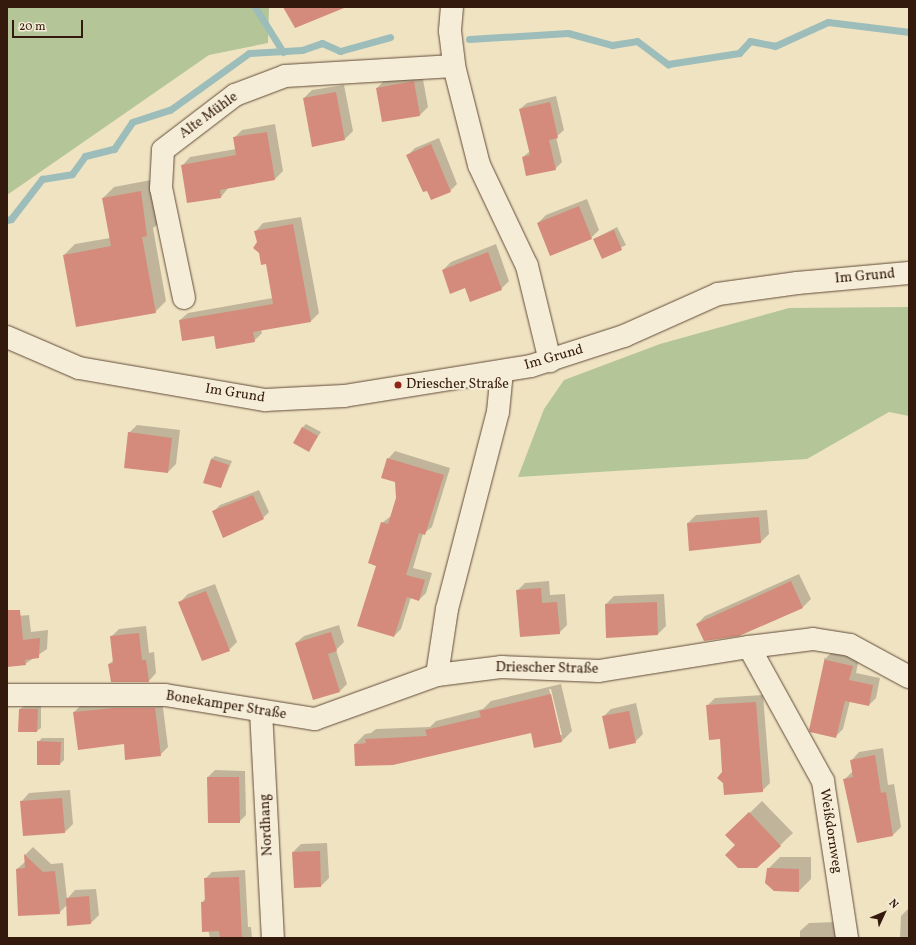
<!DOCTYPE html>
<html>
<head>
<meta charset="utf-8">
<style>
	body { margin:0 }
	#map { position:relative; width:916px; height:945px; overflow:hidden; background:#f0e3c2; font-family:Vollkorn,serif }
	div>[style] { position:absolute }
	.green>* { inset:0; background:#b4c598 }
	.shadow>* { inset:0; background:#0003 }
	.stream>* { height:7px; margin:-3.5px; padding:0 3.5px; transform-origin:3.5px; border-radius:3.5px; background:#9dbdbb }
	.building>* { inset:0; background:#d48b7b }
	.roads { filter:drop-shadow(0 0 1px #624c3a) drop-shadow(0 0 1px #624c3a) }
	.minor>* { height:22px; margin:-11px; padding:0 11px; transform-origin:11px; border-radius:11px; background:#f5edd7 }
	.dots>* { width:11px; height:11px; translate:-50% -50%; box-sizing:border-box; border:2px solid #f5edd7; border-radius:50% }
	span { translate:-50% -50%; white-space:nowrap; text-align:center; line-height:1.15; -webkit-text-stroke:3.5px #f5edd7; paint-order:stroke }
	.street-label { font-size:14px; color:#331a0c }
	.poi-label { font-size:14px; color:#331a0c }
	.left { translate:0 -50%; text-align:left }
	.frame { position:absolute; inset:0; border:8px solid #331a0c; pointer-events:none }
	.north { position:absolute; left:864px; top:893px; width:40px; height:40px; -webkit-text-stroke:3px #f5edd7; paint-order:stroke; rotate:46deg; font-size:11px; font-weight:700; line-height:16px; text-align:center; color:#331a0c }
	.north::after { content:''; display:block; margin:auto; width:14px; height:18px; background:#331a0c; clip-path:polygon(50% 0,100% 100%,50% 72%,0 100%) }
	.scale { position:absolute; left:12px; top:20px; width:71px; height:18px; box-sizing:border-box; border:2px solid #331a0c; border-top:0; padding-left:5px; font-size:12px; line-height:14px; white-space:nowrap; color:#331a0c; -webkit-text-stroke:3px #f5edd7; paint-order:stroke }
</style>
</head>
<body>
<div id="map">
	<div class="green">
		<i style="clip-path:polygon(7px 7px,269px 7px,268px 43px,209px 55px,7px 195px)"></i>
		<i style="clip-path:polygon(909px 307px,909px 416px,889px 412px,807px 459px,518px 477px,544px 409px,564px 380px,660px 344px,789px 308px)"></i>
	</div>
	<div class="shadow">
		<i style="clip-path:polygon(422px 74px,428px 107px,420px 115px,377px 88px,385px 80px)"></i>
		<i style="clip-path:polygon(344px 85px,353px 131px,345px 139px,304px 98px,312px 90px)"></i>
		<i style="clip-path:polygon(556px 96px,564px 130px,556px 137px,562px 162px,555px 169px,523px 157px,530px 151px,520px 109px,527px 103px)"></i>
		<i style="clip-path:polygon(275px 124px,283px 171px,275px 179px,229px 187px,221px 197px,182px 166px,190px 157px,236px 149px,234px 138px,242px 130px)"></i>
		<i style="clip-path:polygon(439px 138px,457px 184px,450px 191px,408px 155px,415px 148px)"></i>
		<i style="clip-path:polygon(151px 180px,158px 224px,153px 228px,166px 301px,155px 312px,64px 255px,75px 244px,110px 238px,103px 198px,114px 187px)"></i>
		<i style="clip-path:polygon(587px 199px,599px 230px,591px 238px,538px 223px,546px 215px)"></i>
		<i style="clip-path:polygon(301px 217px,319px 313px,311px 321px,261px 330px,262px 333px,254px 341px,215px 335px,180px 320px,188px 313px,273px 298px,267px 263px,260px 253px,256px 231px,263px 223px)"></i>
		<i style="clip-path:polygon(617px 227px,626px 245px,602px 257px,594px 239px)"></i>
		<i style="clip-path:polygon(496px 244px,509px 281px,501px 289px,443px 270px,451px 262px)"></i>
		<i style="clip-path:polygon(306px 424px,321px 432px,308px 451px,303px 427px)"></i>
		<i style="clip-path:polygon(137px 425px,180px 430px,176px 464px,168px 472px,129px 433px)"></i>
		<i style="clip-path:polygon(395px 451px,450px 468px,432px 527px,423px 534px,413px 568px,432px 573px,426px 593px,419px 600px,411px 597px,401px 629px,394px 636px,377px 565px,382px 523px,391px 516px,397px 498px,396px 482px,388px 459px)"></i>
		<i style="clip-path:polygon(215px 456px,232px 461px,221px 487px,211px 459px)"></i>
		<i style="clip-path:polygon(259px 490px,269px 512px,263px 518px,213px 512px,220px 505px)"></i>
		<i style="clip-path:polygon(767px 510px,769px 534px,761px 542px,690px 550px,688px 523px,696px 515px)"></i>
		<i style="clip-path:polygon(799px 574px,811px 599px,803px 607px,739px 635px,697px 624px,705px 616px)"></i>
		<i style="clip-path:polygon(549px 581px,550px 595px,565px 594px,567px 625px,559px 633px,517px 591px,525px 583px)"></i>
		<i style="clip-path:polygon(215px 584px,237px 642px,229px 650px,180px 602px,188px 594px)"></i>
		<i style="clip-path:polygon(664px 594px,666px 626px,658px 634px,606px 604px,614px 596px)"></i>
		<i style="clip-path:polygon(29px 615px,31px 632px,48px 630px,47px 649px,25px 664px,7px 666px,7px 617px)"></i>
		<i style="clip-path:polygon(339px 625px,344px 642px,336px 650px,347px 684px,340px 691px,296px 643px,304px 636px)"></i>
		<i style="clip-path:polygon(146px 626px,149px 653px,154px 652px,156px 673px,148px 682px,109px 664px,114px 660px,111px 637px,119px 629px)"></i>
		<i style="clip-path:polygon(833px 651px,859px 659px,856px 673px,880px 678px,876px 698px,869px 705px,850px 701px,843px 729px,836px 736px,812px 732px,826px 658px)"></i>
		<i style="clip-path:polygon(evenodd,561px 684px,572px 731px,562px 741px,532px 732px,355px 744px,365px 734px,371px 733px,376px 729px,430px 727px,436px 721px,483px 709px,491px 701px,561px 684px,549px 689px,551px 689px,562px 735px,560px 735px,549px 689px)"></i>
		<i style="clip-path:polygon(763px 695px,770px 783px,762px 791px,723px 773px,721px 738px,707px 706px,715px 698px)"></i>
		<i style="clip-path:polygon(162px 700px,168px 747px,160px 755px,125px 743px,74px 712px,82px 704px)"></i>
		<i style="clip-path:polygon(636px 703px,643px 734px,635px 742px,603px 717px,611px 709px)"></i>
		<i style="clip-path:polygon(24px 706px,41px 706px,41px 728px,37px 731px,20px 709px)"></i>
		<i style="clip-path:polygon(42px 738px,64px 738px,64px 760px,60px 764px,38px 742px)"></i>
		<i style="clip-path:polygon(883px 748px,888px 785px,894px 784px,901px 827px,893px 835px,845px 779px,853px 771px,851px 761px,859px 752px)"></i>
		<i style="clip-path:polygon(215px 770px,245px 771px,246px 815px,239px 822px,208px 777px)"></i>
		<i style="clip-path:polygon(70px 790px,73px 824px,65px 832px,21px 802px,29px 793px)"></i>
		<i style="clip-path:polygon(762px 801px,793px 833px,757px 867px,727px 835px)"></i>
		<i style="clip-path:polygon(327px 843px,329px 878px,321px 886px,293px 852px,301px 844px)"></i>
		<i style="clip-path:polygon(33px 847px,51px 864px,63px 863px,67px 899px,75px 890px,96px 889px,99px 915px,91px 923px,68px 925px,67px 905px,59px 913px,17px 869px,26px 861px,25px 855px)"></i>
		<i style="clip-path:polygon(780px 857px,811px 857px,811px 879px,799px 891px,768px 869px)"></i>
		<i style="clip-path:polygon(245px 870px,248px 927px,251px 927px,252px 938px,210px 938px,202px 902px,206px 898px,205px 879px,212px 872px)"></i>
		<i style="clip-path:polygon(909px 908px,909px 938px,900px 938px,901px 916px)"></i>
		<i style="clip-path:polygon(837px 922px,836px 938px,800px 938px,800px 931px,809px 923px)"></i>
	</div>
	<div class="stream">
		<i style="left:255px;top:7px;width:53px;rotate:58.1deg"></i>
		<i style="left:469px;top:39px;width:99px;rotate:-3.5deg"></i>
		<i style="left:568px;top:33px;width:46px;rotate:15.3deg"></i>
		<i style="left:612px;top:45px;width:25px;rotate:-9deg"></i>
		<i style="left:637px;top:41px;width:39px;rotate:37deg"></i>
		<i style="left:668px;top:64px;width:72px;rotate:-8.8deg"></i>
		<i style="left:739px;top:53px;width:16px;rotate:-47deg"></i>
		<i style="left:750px;top:41px;width:25px;rotate:11deg"></i>
		<i style="left:775px;top:46px;width:58px;rotate:-24.4deg"></i>
		<i style="left:828px;top:22px;width:82px;rotate:7deg"></i>
		<i style="left:7px;top:220px;width:4px;rotate:-14deg"></i>
		<i style="left:11px;top:219px;width:51px;rotate:-52.2deg"></i>
		<i style="left:42px;top:179px;width:30px;rotate:-9deg"></i>
		<i style="left:72px;top:174px;width:22px;rotate:-54deg"></i>
		<i style="left:85px;top:156px;width:30px;rotate:-14deg"></i>
		<i style="left:114px;top:149px;width:32px;rotate:-56deg"></i>
		<i style="left:132px;top:122px;width:40px;rotate:-18deg"></i>
		<i style="left:170px;top:110px;width:97px;rotate:-35.8deg"></i>
		<i style="left:249px;top:53px;width:53px;rotate:-3.2deg"></i>
		<i style="left:302px;top:50px;width:21px;rotate:-19deg"></i>
		<i style="left:322px;top:43px;width:20px;rotate:24deg"></i>
		<i style="left:340px;top:51px;width:52px;rotate:-15.6deg"></i>
	</div>
	<div class="building">
		<i style="clip-path:polygon(283px 7px,344px 7px,344px 8px,295px 28px)"></i>
		<i style="clip-path:polygon(414px 81px,420px 116px,382px 122px,376px 88px)"></i>
		<i style="clip-path:polygon(336px 92px,345px 140px,312px 147px,303px 98px)"></i>
		<i style="clip-path:polygon(550px 102px,558px 138px,549px 140px,556px 170px,526px 176px,522px 157px,530px 155px,519px 109px)"></i>
		<i style="clip-path:polygon(267px 132px,275px 180px,220px 190px,221px 198px,187px 203px,181px 165px,236px 155px,233px 137px)"></i>
		<i style="clip-path:polygon(431px 144px,451px 192px,431px 200px,427px 191px,423px 192px,406px 155px)"></i>
		<i style="clip-path:polygon(141px 191px,147px 236px,142px 237px,156px 313px,76px 327px,63px 255px,111px 246px,102px 198px)"></i>
		<i style="clip-path:polygon(579px 206px,592px 239px,550px 256px,537px 223px)"></i>
		<i style="clip-path:polygon(293px 224px,311px 322px,253px 332px,255px 342px,216px 349px,214px 336px,182px 341px,179px 320px,273px 304px,266px 264px,261px 265px,259px 253px,253px 248px,257px 242px,254px 231px)"></i>
		<i style="clip-path:polygon(614px 230px,622px 250px,602px 259px,593px 239px)"></i>
		<i style="clip-path:polygon(488px 252px,502px 290px,470px 302px,465px 288px,450px 294px,442px 270px)"></i>
		<i style="clip-path:polygon(302px 427px,318px 436px,309px 452px,293px 443px)"></i>
		<i style="clip-path:polygon(128px 432px,172px 438px,168px 473px,124px 468px)"></i>
		<i style="clip-path:polygon(387px 458px,444px 475px,425px 535px,419px 533px,406px 575px,425px 580px,419px 601px,407px 597px,394px 637px,357px 626px,376px 566px,368px 563px,381px 522px,388px 524px,396px 498px,395px 482px,381px 478px)"></i>
		<i style="clip-path:polygon(211px 459px,229px 465px,221px 488px,203px 483px)"></i>
		<i style="clip-path:polygon(253px 495px,264px 519px,223px 538px,212px 511px)"></i>
		<i style="clip-path:polygon(759px 517px,761px 543px,689px 551px,687px 523px)"></i>
		<i style="clip-path:polygon(791px 581px,803px 608px,739px 636px,704px 641px,696px 624px)"></i>
		<i style="clip-path:polygon(541px 588px,542px 603px,557px 602px,560px 634px,520px 637px,516px 590px)"></i>
		<i style="clip-path:polygon(206px 591px,230px 651px,202px 661px,178px 602px)"></i>
		<i style="clip-path:polygon(657px 602px,658px 635px,606px 638px,605px 604px)"></i>
		<i style="clip-path:polygon(7px 610px,20px 610px,23px 640px,40px 638px,39px 658px,25px 660px,26px 665px,7px 667px)"></i>
		<i style="clip-path:polygon(331px 632px,337px 651px,328px 654px,340px 692px,313px 700px,295px 643px)"></i>
		<i style="clip-path:polygon(139px 633px,142px 660px,146px 660px,149px 682px,111px 682px,108px 664px,113px 663px,110px 636px)"></i>
		<i style="clip-path:polygon(825px 657px,826px 660px,853px 666px,849px 680px,873px 685px,869px 706px,845px 701px,836px 738px,810px 732px,809px 730px)"></i>
		<i style="clip-path:polygon(551px 694px,562px 742px,534px 748px,531px 733px,393px 765px,355px 766px,354px 744px,366px 743px,365px 739px,427px 736px,425px 730px,481px 717px,479px 711px)"></i>
		<i style="clip-path:polygon(756px 702px,763px 792px,724px 795px,723px 783px,717px 778px,722px 772px,720px 739px,709px 740px,706px 705px)"></i>
		<i style="clip-path:polygon(114px 708px,155px 708px,161px 756px,125px 760px,124px 744px,78px 750px,73px 712px)"></i>
		<i style="clip-path:polygon(19px 709px,38px 709px,37px 732px,18px 732px)"></i>
		<i style="clip-path:polygon(629px 711px,636px 743px,609px 749px,602px 716px)"></i>
		<i style="clip-path:polygon(37px 741px,61px 742px,60px 765px,37px 765px)"></i>
		<i style="clip-path:polygon(875px 755px,881px 793px,886px 792px,893px 836px,857px 843px,843px 779px,853px 777px,850px 760px)"></i>
		<i style="clip-path:polygon(207px 777px,239px 777px,240px 823px,208px 823px)"></i>
		<i style="clip-path:polygon(62px 798px,65px 833px,23px 836px,20px 801px)"></i>
		<i style="clip-path:polygon(749px 812px,781px 846px,757px 868px,738px 868px,725px 855px,735px 845px,725px 835px)"></i>
		<i style="clip-path:polygon(320px 851px,321px 887px,294px 888px,292px 852px)"></i>
		<i style="clip-path:polygon(24px 854px,43px 872px,55px 871px,60px 914px,18px 916px,16px 869px,25px 868px)"></i>
		<i style="clip-path:polygon(767px 868px,799px 869px,799px 892px,774px 891px,765px 883px)"></i>
		<i style="clip-path:polygon(239px 877px,242px 938px,220px 938px,219px 931px,202px 932px,201px 902px,205px 902px,204px 878px)"></i>
		<i style="clip-path:polygon(89px 896px,91px 924px,67px 926px,66px 898px)"></i>
	</div>
	<div class="roads">
		<div class="minor">
			<i style="left:452px;top:7px;width:24px;rotate:95deg"></i>
			<i style="left:450px;top:31px;width:35px;rotate:83deg"></i>
			<i style="left:454px;top:66px;width:102px;rotate:75.8deg"></i>
			<i style="left:479px;top:165px;width:112px;rotate:64.6deg"></i>
			<i style="left:527px;top:266px;width:98px;rotate:76.4deg"></i>
			<i style="left:184px;top:298px;width:112px;rotate:-101.8deg"></i>
			<i style="left:161px;top:188px;width:38px;rotate:-87deg"></i>
			<i style="left:163px;top:150px;width:91px;rotate:-37.4deg"></i>
			<i style="left:235px;top:95px;width:53px;rotate:-20.8deg"></i>
			<i style="left:285px;top:76px;width:169px;rotate:-3.4deg"></i>
			<i style="left:7px;top:337px;width:78px;rotate:23.3deg"></i>
			<i style="left:79px;top:368px;width:189px;rotate:9.8deg"></i>
			<i style="left:265px;top:400px;width:79px;rotate:-2.9deg"></i>
			<i style="left:344px;top:396px;width:189px;rotate:-9.1deg"></i>
			<i style="left:531px;top:366px;width:98px;rotate:-17.9deg"></i>
			<i style="left:624px;top:336px;width:103px;rotate:-24.1deg"></i>
			<i style="left:718px;top:294px;width:80px;rotate:-7.9deg"></i>
			<i style="left:797px;top:283px;width:112px;rotate:-5.1deg"></i>
			<i style="left:749px;top:647px;width:153px;rotate:61.1deg"></i>
			<i style="left:823px;top:781px;width:159px;rotate:81.3deg"></i>
			<i style="left:437px;top:675px;width:67px;rotate:-81.4deg"></i>
			<i style="left:447px;top:609px;width:203px;rotate:-75.5deg"></i>
			<i style="left:498px;top:412px;width:41px;rotate:-84.4deg"></i>
			<i style="left:7px;top:695px;width:158px"></i>
			<i style="left:165px;top:695px;width:152px;rotate:9.1deg"></i>
			<i style="left:315px;top:719px;width:130px;rotate:-19.8deg"></i>
			<i style="left:437px;top:675px;width:64px;rotate:-7.1deg"></i>
			<i style="left:501px;top:667px;width:98px;rotate:2.3deg"></i>
			<i style="left:599px;top:671px;width:152px;rotate:-9.1deg"></i>
			<i style="left:749px;top:647px;width:64px;rotate:-7.1deg"></i>
			<i style="left:813px;top:639px;width:37px;rotate:9deg"></i>
			<i style="left:850px;top:645px;width:67px;rotate:28.5deg"></i>
			<i style="left:261px;top:711px;width:227px;rotate:87deg"></i>
		</div>
	</div>
	<div class="dots">
		<i style="left:398px;top:385px;background:#8f2418"></i>
	</div>
	<div class="street-label">
		<span style="left:209px;top:116px;rotate:-36deg">Alte Mühle</span>
		<span style="left:865px;top:277px;rotate:-5deg">Im Grund</span>
		<span style="left:554px;top:358px;rotate:-16deg">Im Grund</span>
		<span style="left:235px;top:394px;rotate:9deg">Im Grund</span>
		<span style="left:547px;top:669px;rotate:1deg">Driescher Straße</span>
		<span style="left:226px;top:706px;rotate:9deg">Bonekamper Straße</span>
		<span style="left:267px;top:825px;rotate:-93deg">Nordhang</span>
		<span style="left:830px;top:831px;rotate:81deg">Weißdornweg</span>
	</div>
	<div class="poi-label">
		<span class="left" style="left:406px;top:385px">Driescher Straße</span>
	</div>
	<div class="frame"></div>
	<div class="north">N</div>
	<div class="scale">20 m</div>
</div>
</body>
</html>
